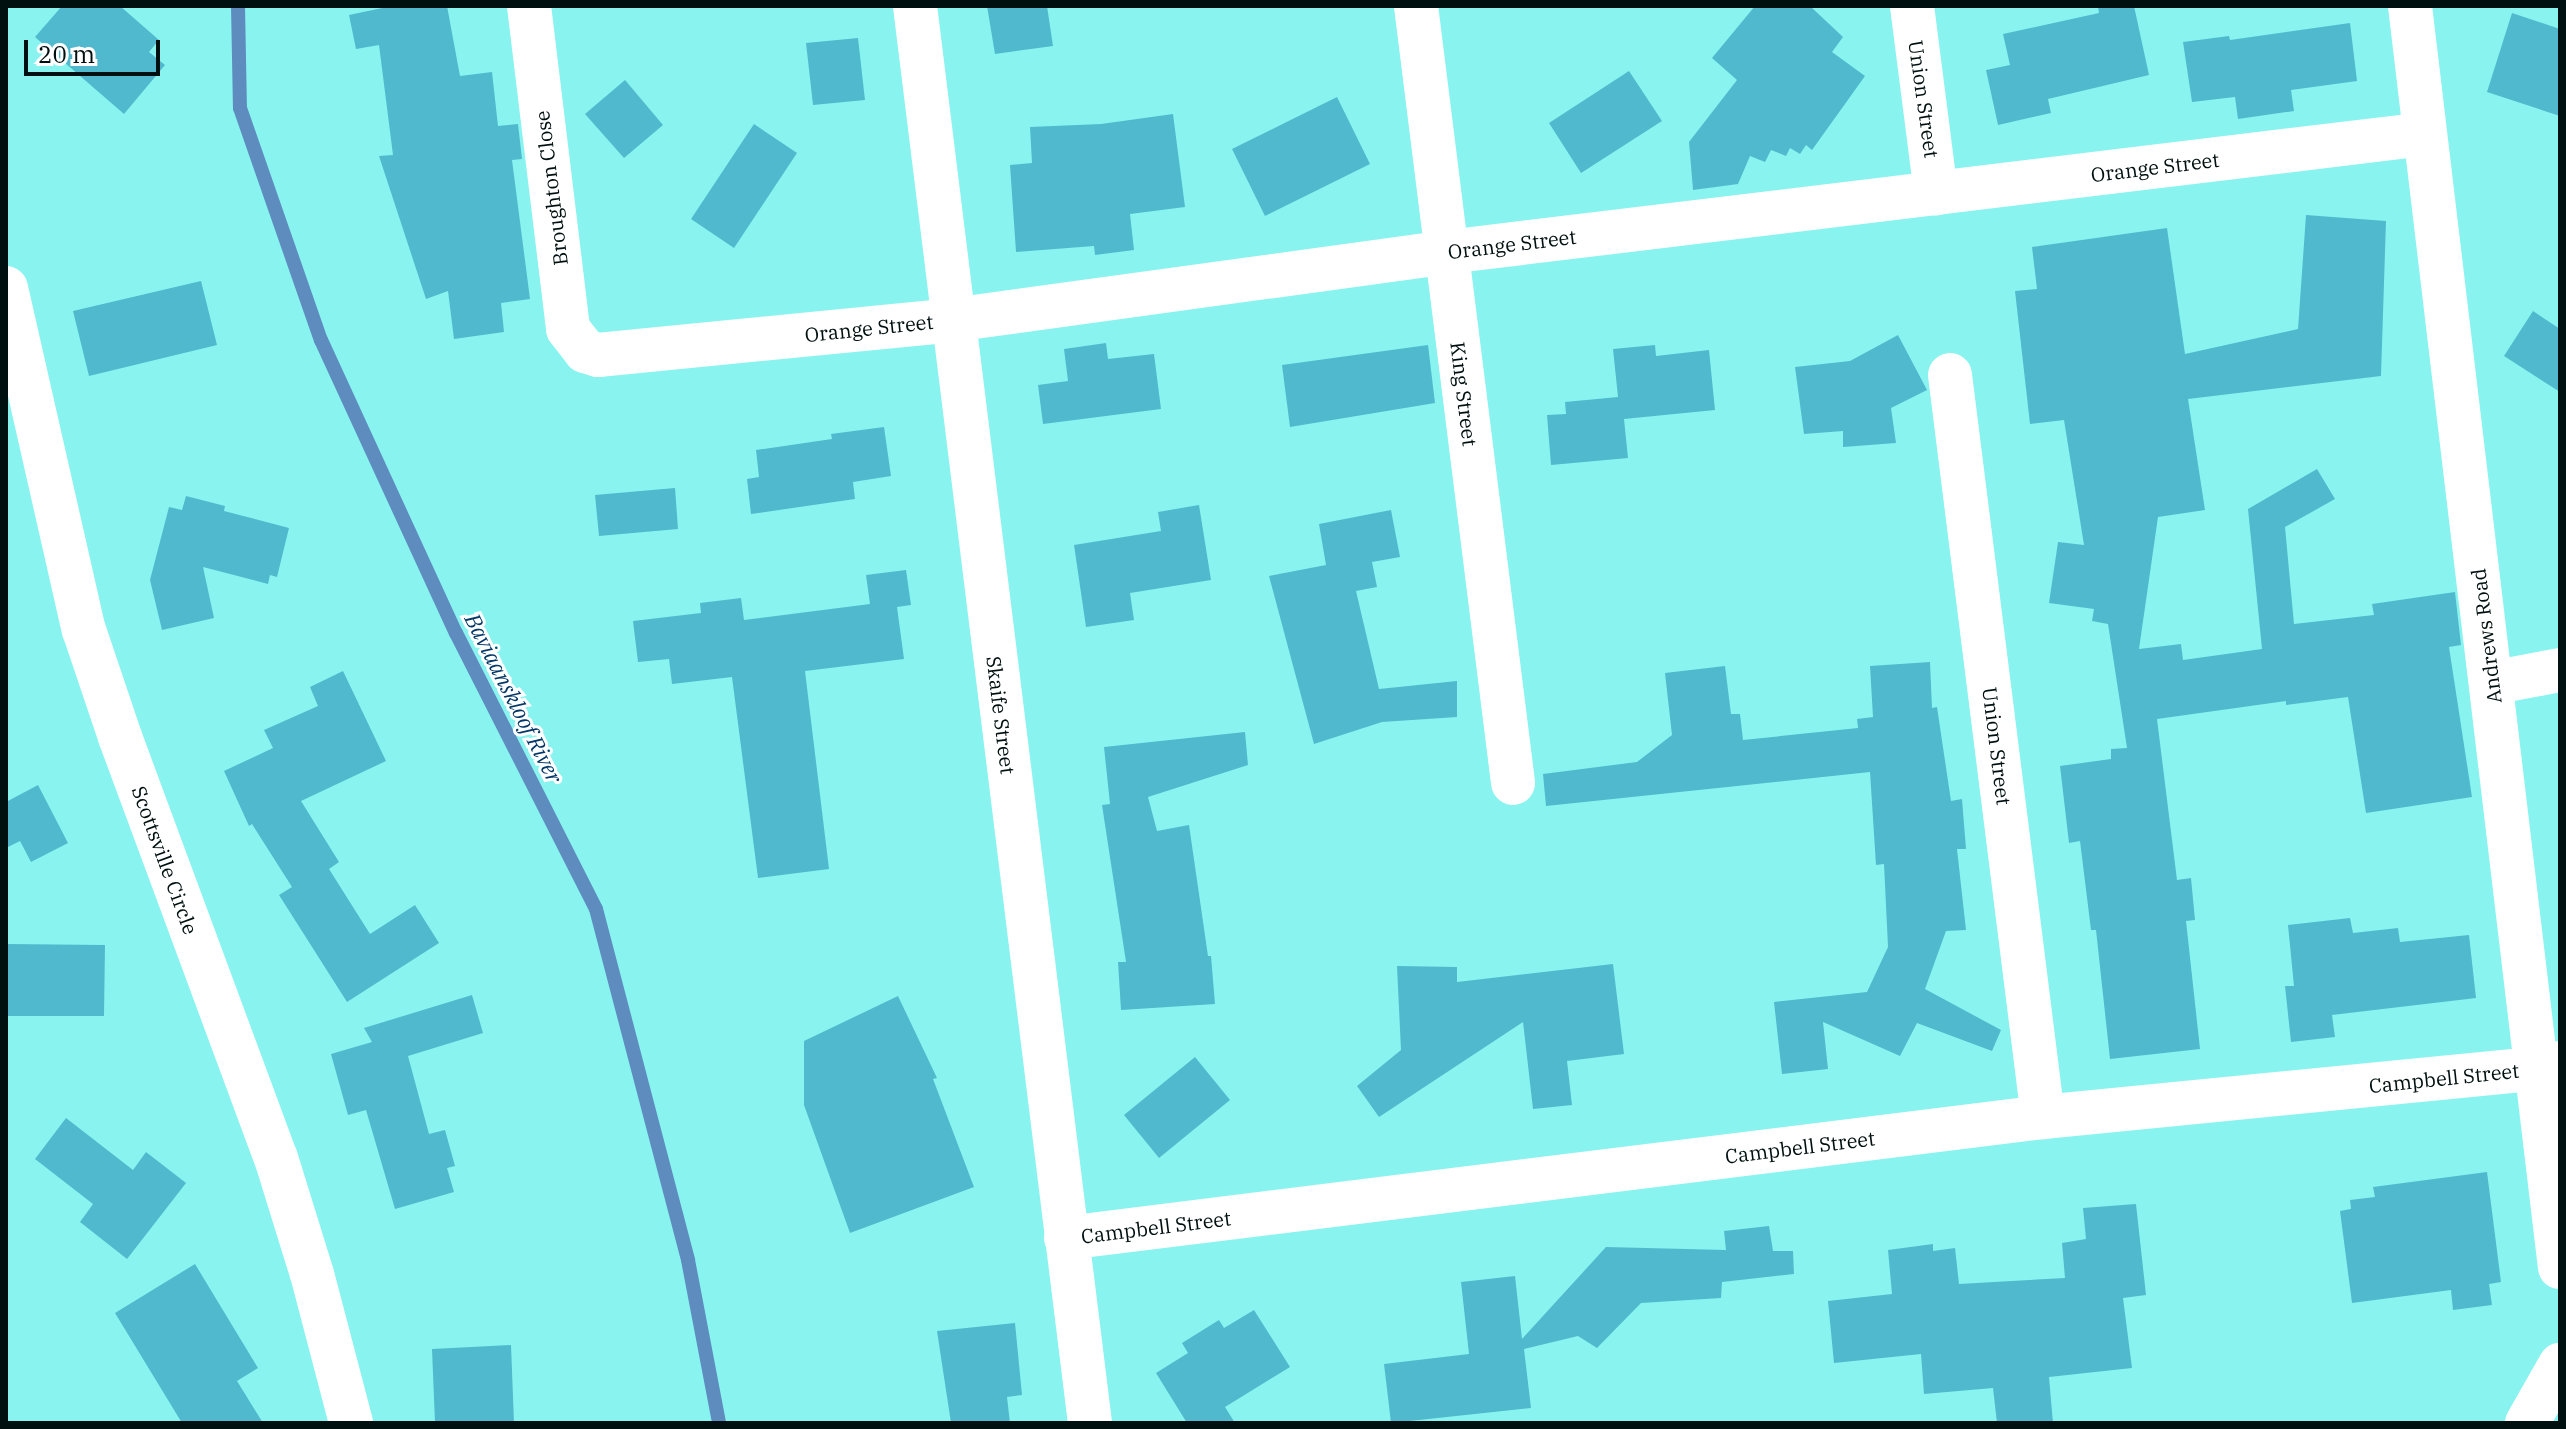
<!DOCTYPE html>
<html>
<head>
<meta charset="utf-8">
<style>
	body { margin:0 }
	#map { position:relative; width:2566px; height:1429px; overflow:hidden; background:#89f4ef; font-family:"IBM Plex Serif",serif }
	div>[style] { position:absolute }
	.stream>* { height:14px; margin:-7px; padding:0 7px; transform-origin:7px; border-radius:7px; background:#5e8cbf }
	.building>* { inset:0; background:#50b9cd }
	.minor>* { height:44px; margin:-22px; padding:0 22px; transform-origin:22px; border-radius:22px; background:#fff }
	span { translate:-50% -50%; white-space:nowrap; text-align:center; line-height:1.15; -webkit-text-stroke:6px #fff; paint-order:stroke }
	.street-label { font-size:20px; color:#000f0f }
	.water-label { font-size:22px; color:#033767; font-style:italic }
	.frame { position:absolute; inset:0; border:8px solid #000f0f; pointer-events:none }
	.scale { position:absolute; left:24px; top:40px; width:136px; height:36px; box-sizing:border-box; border:4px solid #000f0f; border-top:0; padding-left:10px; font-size:24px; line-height:28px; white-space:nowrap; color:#000f0f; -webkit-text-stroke:6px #fff; paint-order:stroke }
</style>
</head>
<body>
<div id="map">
	<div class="stream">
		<i style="left:238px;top:6px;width:102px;rotate:88.9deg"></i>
		<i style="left:240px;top:108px;width:246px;rotate:70.8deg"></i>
		<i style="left:321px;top:340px;width:323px;rotate:65.3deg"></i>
		<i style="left:456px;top:633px;width:309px;rotate:63.1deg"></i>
		<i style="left:596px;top:909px;width:363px;rotate:75.3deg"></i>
		<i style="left:688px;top:1260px;width:166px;rotate:79.2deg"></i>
	</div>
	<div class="building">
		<i style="clip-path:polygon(62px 6px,120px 6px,159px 40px,149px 52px,165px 65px,124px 114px,35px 37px)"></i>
		<i style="clip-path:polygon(392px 6px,447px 6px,460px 76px,492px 72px,498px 126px,518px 124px,522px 159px,512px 160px,530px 299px,501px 303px,504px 332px,454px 339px,448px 291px,426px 299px,379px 156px,393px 155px,379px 45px,356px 49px,349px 15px)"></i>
		<i style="clip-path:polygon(987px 6px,1047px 6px,1053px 46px,995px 54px)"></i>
		<i style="clip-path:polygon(1755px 6px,1810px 6px,1843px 37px,1832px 52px,1865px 76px,1812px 150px,1806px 145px,1800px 154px,1790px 148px,1786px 156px,1771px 150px,1765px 162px,1750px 156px,1738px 184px,1693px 190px,1689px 142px,1737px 80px,1712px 58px)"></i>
		<i style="clip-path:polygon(2098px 6px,2134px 6px,2149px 75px,2048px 99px,2051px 113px,1998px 125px,1986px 70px,2010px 65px,2003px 34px,2099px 13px)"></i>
		<i style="clip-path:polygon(2512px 13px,2560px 29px,2560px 116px,2487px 92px)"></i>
		<i style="clip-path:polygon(2350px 23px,2357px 81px,2291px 90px,2294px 111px,2238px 119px,2235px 97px,2192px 102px,2183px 42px,2229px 36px,2230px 40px)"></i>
		<i style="clip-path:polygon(858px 38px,865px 100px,813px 105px,806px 43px)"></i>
		<i style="clip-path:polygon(1629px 71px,1662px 121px,1581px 173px,1549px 123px)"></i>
		<i style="clip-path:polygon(625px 80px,663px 125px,624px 158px,585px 114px)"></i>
		<i style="clip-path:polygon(1337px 97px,1370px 164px,1265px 216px,1232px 149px)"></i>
		<i style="clip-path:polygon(1173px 114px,1185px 207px,1130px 214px,1134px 250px,1095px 255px,1094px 246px,1016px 252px,1010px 165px,1032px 163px,1030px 127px,1101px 124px)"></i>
		<i style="clip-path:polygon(754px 124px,797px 153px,734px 248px,691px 219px)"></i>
		<i style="clip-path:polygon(2306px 215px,2386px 221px,2381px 376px,2188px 399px,2205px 510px,2158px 517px,2139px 649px,2181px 644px,2183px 660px,2262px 649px,2248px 509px,2317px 469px,2335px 499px,2285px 527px,2294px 624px,2374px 615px,2372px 604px,2455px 592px,2461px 645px,2449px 647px,2472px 797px,2366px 813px,2348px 697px,2286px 705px,2286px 701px,2157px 719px,2177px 880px,2191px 878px,2195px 920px,2186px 921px,2200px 1049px,2110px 1059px,2096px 930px,2091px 930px,2080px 841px,2069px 843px,2060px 766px,2111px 759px,2111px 749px,2127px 748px,2108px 624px,2092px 621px,2094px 609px,2049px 603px,2058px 542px,2084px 545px,2064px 420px,2030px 424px,2015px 291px,2037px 289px,2032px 247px,2167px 228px,2185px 354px,2298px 329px)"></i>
		<i style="clip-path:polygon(201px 281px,217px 345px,89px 376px,73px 311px)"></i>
		<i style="clip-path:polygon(2533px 311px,2560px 329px,2560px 392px,2504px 356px)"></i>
		<i style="clip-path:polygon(1898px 335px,1927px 390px,1891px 408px,1896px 443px,1843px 447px,1843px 431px,1804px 434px,1795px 367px,1850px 361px)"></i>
		<i style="clip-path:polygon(1106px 343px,1108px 359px,1154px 354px,1161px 409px,1043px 424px,1038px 385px,1068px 381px,1064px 349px)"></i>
		<i style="clip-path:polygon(1428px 345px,1435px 403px,1290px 427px,1282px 365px)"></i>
		<i style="clip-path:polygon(1655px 345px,1656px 356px,1709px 350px,1715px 410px,1624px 419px,1628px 458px,1551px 465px,1547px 415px,1566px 414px,1565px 402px,1618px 397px,1613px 349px)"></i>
		<i style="clip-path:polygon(884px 427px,891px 476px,853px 482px,855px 499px,751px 514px,747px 479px,759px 477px,756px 450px,832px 439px,831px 434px)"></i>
		<i style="clip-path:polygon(675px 488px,678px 529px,599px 536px,595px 495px)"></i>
		<i style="clip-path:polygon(186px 496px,225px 506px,224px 511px,289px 528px,277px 577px,270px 575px,268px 584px,203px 567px,214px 618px,162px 630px,150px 580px,169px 507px,182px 510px)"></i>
		<i style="clip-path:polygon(1199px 505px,1211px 580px,1130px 593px,1134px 620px,1086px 627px,1074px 545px,1161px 531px,1158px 512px)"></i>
		<i style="clip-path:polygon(1391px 510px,1400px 557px,1372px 562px,1377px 587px,1356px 591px,1379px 689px,1457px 681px,1457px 717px,1382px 722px,1314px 744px,1269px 576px,1326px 565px,1319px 524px)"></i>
		<i style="clip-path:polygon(906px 570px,911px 605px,897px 607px,904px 659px,805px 671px,829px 869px,758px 878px,732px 677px,672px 684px,669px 659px,638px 662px,633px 621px,701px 613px,700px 603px,741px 598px,744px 620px,870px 604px,866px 575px)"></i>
		<i style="clip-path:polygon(1930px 662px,1932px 708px,1937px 707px,1951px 801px,1962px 799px,1966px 849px,1957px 849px,1966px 930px,1946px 931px,1925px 989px,2001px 1030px,1992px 1051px,1917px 1023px,1900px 1056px,1823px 1022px,1828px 1069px,1782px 1074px,1774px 1002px,1867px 992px,1888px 947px,1884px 864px,1876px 865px,1870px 772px,1546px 806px,1543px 774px,1637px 762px,1672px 735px,1665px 673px,1725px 666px,1731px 714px,1740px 714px,1743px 740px,1858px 728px,1857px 719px,1873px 717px,1870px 666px)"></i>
		<i style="clip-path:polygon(343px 671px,386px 761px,301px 801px,339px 862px,329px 869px,370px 934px,415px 905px,439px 943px,347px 1002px,279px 895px,292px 887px,252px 824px,249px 826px,224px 771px,273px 748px,264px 730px,318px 706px,310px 687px)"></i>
		<i style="clip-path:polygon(1245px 732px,1248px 765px,1148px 797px,1157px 831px,1189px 825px,1208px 956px,1211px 956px,1215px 1004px,1121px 1010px,1118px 962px,1126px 962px,1102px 805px,1110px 804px,1104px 747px)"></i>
		<i style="clip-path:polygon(38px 785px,68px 843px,31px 862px,20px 841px,6px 848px,6px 802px)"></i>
		<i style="clip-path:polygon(2350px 918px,2353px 933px,2398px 928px,2400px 942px,2469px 935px,2476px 998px,2332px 1015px,2335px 1037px,2291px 1042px,2285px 986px,2294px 986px,2288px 925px)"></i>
		<i style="clip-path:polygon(6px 944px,105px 945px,104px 1016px,6px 1016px)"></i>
		<i style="clip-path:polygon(1613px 964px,1624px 1054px,1567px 1061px,1572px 1105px,1533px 1109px,1523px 1022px,1379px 1117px,1357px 1086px,1401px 1050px,1397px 966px,1457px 967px,1457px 982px)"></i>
		<i style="clip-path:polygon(472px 995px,483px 1033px,408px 1056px,429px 1134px,445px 1130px,455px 1166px,447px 1168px,454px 1192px,395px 1209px,366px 1110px,348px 1115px,331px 1054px,372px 1042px,364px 1028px)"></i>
		<i style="clip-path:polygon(898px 996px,937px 1078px,933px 1079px,974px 1187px,850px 1233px,804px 1105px,804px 1041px)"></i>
		<i style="clip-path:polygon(1195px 1057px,1230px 1100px,1159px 1158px,1124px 1115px)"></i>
		<i style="clip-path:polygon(66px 1118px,133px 1170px,146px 1152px,186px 1183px,127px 1259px,80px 1222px,93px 1204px,35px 1159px)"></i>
		<i style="clip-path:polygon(2487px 1172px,2501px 1282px,2489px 1284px,2492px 1305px,2453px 1310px,2451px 1290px,2352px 1303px,2340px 1211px,2351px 1209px,2350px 1200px,2375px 1197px,2373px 1187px)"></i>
		<i style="clip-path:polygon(2136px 1204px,2146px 1295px,2123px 1298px,2132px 1368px,2049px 1377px,2053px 1423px,1997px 1423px,1993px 1388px,1924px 1394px,1921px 1354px,1834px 1363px,1828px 1301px,1892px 1294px,1888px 1250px,1933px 1244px,1933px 1251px,1955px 1248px,1959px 1284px,2065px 1278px,2062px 1243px,2086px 1239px,2083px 1208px)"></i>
		<i style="clip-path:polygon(1769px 1226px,1773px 1251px,1793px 1251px,1794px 1274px,1722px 1282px,1721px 1298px,1641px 1303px,1597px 1348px,1578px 1336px,1524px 1349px,1531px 1408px,1391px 1423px,1384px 1364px,1469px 1354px,1461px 1282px,1515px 1276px,1522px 1339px,1606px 1247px,1726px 1250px,1724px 1231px)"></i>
		<i style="clip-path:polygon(195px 1264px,258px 1368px,237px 1381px,263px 1423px,182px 1423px,115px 1313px)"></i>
		<i style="clip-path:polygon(1254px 1310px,1290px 1367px,1225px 1407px,1235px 1423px,1187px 1423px,1156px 1373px,1188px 1353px,1182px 1343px,1219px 1320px,1224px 1328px)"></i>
		<i style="clip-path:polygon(1015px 1323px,1022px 1395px,1007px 1397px,1010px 1423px,951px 1423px,937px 1331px)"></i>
		<i style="clip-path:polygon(511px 1345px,514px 1423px,435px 1423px,432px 1349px)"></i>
	</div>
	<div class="minor">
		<i style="left:529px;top:6px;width:325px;rotate:83.1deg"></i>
		<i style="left:568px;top:329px;width:28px;rotate:52deg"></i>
		<i style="left:585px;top:351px;width:14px;rotate:17deg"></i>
		<i style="left:598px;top:355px;width:356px;rotate:-5.6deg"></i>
		<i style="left:952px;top:320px;width:500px;rotate:-7.8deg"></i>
		<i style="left:1447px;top:252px;width:985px;rotate:-6.88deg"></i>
		<i style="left:915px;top:6px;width:1428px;rotate:82.96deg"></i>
		<i style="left:1416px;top:6px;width:783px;rotate:82.88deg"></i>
		<i style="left:1912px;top:6px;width:189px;rotate:82.7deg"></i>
		<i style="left:2410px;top:6px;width:1270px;rotate:83.22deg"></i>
		<i style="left:6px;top:288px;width:351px;rotate:77.2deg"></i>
		<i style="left:84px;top:630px;width:113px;rotate:71.4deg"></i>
		<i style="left:120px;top:737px;width:449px;rotate:69.7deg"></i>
		<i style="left:276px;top:1158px;width:121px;rotate:72.8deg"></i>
		<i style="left:312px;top:1274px;width:154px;rotate:75.3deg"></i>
		<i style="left:1950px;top:375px;width:748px;rotate:82.86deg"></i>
		<i style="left:2491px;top:683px;width:70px;rotate:-10.7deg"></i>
		<i style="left:1066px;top:1238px;width:984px;rotate:-7.06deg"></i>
		<i style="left:2043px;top:1117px;width:493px;rotate:-5.6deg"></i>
		<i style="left:2534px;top:1069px;width:27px;rotate:-13deg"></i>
		<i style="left:2527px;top:1423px;width:67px;rotate:-60.4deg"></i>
	</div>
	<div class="street-label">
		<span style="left:1924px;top:99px;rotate:82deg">Union Street</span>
		<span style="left:2155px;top:167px;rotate:-7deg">Orange Street</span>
		<span style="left:551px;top:188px;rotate:-97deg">Broughton Close</span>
		<span style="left:1512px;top:244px;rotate:-7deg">Orange Street</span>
		<span style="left:869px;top:328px;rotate:-6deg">Orange Street</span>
		<span style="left:1464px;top:394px;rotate:83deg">King Street</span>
		<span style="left:2486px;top:636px;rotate:-97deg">Andrews Road</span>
		<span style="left:1001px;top:715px;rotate:83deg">Skaife Street</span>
		<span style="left:1997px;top:746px;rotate:83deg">Union Street</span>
		<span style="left:165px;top:860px;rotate:70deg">Scottsville Circle</span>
		<span style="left:2444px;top:1078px;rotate:-6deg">Campbell Street</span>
		<span style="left:1800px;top:1147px;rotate:-7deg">Campbell Street</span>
		<span style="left:1156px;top:1227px;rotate:-7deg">Campbell Street</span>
	</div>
	<div class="water-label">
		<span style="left:514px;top:698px;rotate:63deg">Baviaanskloof River</span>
	</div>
	<div class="frame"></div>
	<div class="scale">20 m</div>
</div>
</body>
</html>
